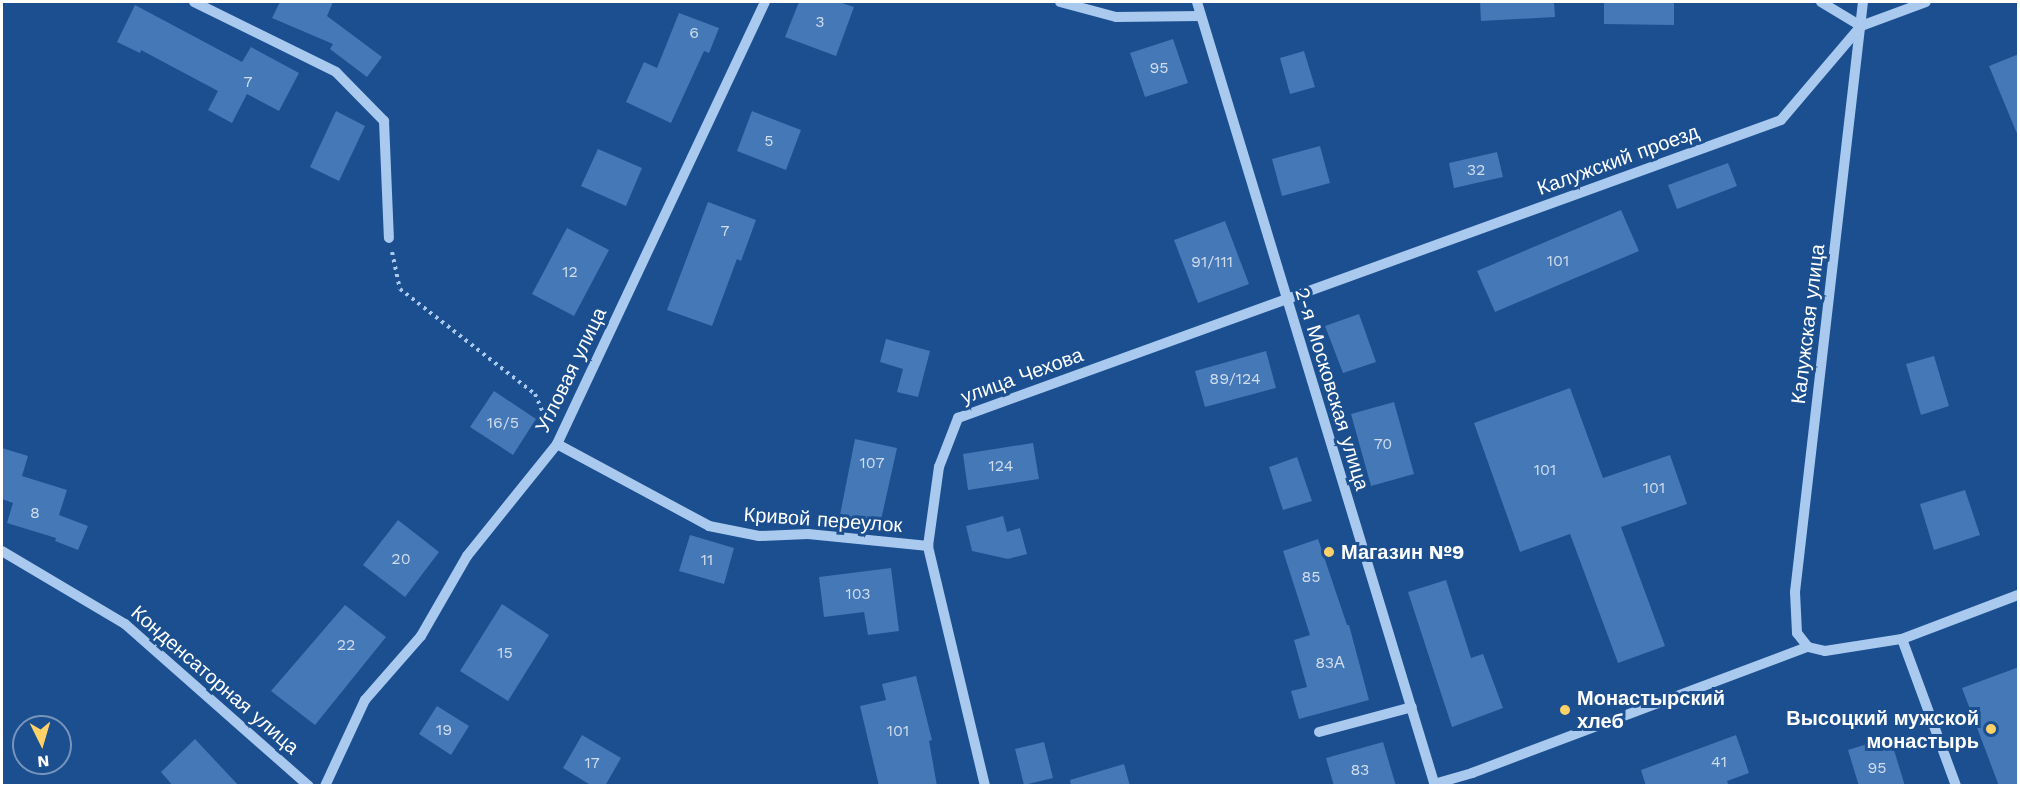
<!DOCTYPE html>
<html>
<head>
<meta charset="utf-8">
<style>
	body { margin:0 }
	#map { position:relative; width:2020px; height:787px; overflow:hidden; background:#1b4f8f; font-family:"Work Sans",sans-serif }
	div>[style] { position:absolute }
	.building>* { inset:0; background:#4478b7 }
	.path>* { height:4px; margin-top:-2px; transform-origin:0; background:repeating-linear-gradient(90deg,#a9c9ee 0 3px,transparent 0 7.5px) }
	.minor>* { height:10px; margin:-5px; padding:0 5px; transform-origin:5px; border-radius:5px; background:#a9c9ee }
	.dots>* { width:16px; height:16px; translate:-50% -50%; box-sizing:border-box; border:3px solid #1b4f8f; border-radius:50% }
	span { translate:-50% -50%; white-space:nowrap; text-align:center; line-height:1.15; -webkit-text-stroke:6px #1b4f8f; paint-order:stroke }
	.number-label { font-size:16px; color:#d0dded }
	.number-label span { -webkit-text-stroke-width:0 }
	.street-label { font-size:20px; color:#fff }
	.poi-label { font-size:20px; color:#fff; font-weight:700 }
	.left { translate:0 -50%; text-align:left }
	.right { translate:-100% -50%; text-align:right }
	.frame { position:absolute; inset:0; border:3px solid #fff; pointer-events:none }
	.north { position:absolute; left:12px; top:715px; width:60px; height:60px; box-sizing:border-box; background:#1b4f8f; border:2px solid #7695bc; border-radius:50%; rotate:175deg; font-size:16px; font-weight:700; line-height:24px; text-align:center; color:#fff }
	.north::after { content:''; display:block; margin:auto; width:21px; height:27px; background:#ffd166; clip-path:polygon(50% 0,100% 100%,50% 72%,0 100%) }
</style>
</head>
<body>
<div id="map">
	<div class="building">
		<i style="clip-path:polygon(280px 2px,333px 2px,327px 16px,382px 57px,367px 77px,330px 49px,333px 44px,272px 18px)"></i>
		<i style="clip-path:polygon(799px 2px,839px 2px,854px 7px,836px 56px,785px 37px)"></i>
		<i style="clip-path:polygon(1480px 2px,1554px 2px,1555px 17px,1481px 21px)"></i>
		<i style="clip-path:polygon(1604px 2px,1674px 2px,1674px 25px,1604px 24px)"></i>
		<i style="clip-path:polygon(135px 5px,242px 62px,251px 47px,299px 73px,279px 111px,247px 94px,232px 123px,208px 110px,218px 91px,141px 50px,140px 53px,117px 42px)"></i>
		<i style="clip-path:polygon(679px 13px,719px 28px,709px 53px,704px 51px,671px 123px,626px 102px,644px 62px,657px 68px)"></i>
		<i style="clip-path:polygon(1173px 39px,1188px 83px,1145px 97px,1130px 53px)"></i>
		<i style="clip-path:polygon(1304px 51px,1315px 87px,1290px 94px,1280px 58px)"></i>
		<i style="clip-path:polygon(2019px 54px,2019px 136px,2018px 136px,1989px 66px)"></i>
		<i style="clip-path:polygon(336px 111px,365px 126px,339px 181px,310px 167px)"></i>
		<i style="clip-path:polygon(752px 111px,801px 130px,786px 170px,737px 151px)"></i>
		<i style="clip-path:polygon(1320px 146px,1330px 183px,1282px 196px,1272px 159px)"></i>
		<i style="clip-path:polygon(598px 149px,642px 168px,626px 206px,581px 186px)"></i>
		<i style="clip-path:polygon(1497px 152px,1503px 177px,1454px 188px,1449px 163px)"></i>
		<i style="clip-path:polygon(1728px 163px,1737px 186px,1677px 209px,1668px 185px)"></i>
		<i style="clip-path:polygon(708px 202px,756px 220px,741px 261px,737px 259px,712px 326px,667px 310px)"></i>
		<i style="clip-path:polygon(1621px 210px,1639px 251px,1495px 312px,1477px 271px)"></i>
		<i style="clip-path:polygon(1225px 221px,1249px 284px,1198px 303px,1174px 240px)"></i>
		<i style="clip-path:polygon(567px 228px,609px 250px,574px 316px,532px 294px)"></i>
		<i style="clip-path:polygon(1359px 314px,1376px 362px,1343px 373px,1325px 326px)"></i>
		<i style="clip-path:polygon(886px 339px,930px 351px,918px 397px,897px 392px,903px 369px,880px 362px)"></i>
		<i style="clip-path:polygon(1266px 351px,1276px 388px,1205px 407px,1195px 371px)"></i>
		<i style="clip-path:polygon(1934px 356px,1949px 406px,1921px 415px,1906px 364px)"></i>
		<i style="clip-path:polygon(1570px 388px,1603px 478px,1670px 455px,1687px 504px,1621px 527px,1665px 646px,1618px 663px,1570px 534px,1520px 552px,1474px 423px)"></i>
		<i style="clip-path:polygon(494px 391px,536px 419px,513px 455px,470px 427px)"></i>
		<i style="clip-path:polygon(1394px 402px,1414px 474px,1371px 486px,1351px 414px)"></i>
		<i style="clip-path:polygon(855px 439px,897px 448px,879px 529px,839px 520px)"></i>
		<i style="clip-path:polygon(1033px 443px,1039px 479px,968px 490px,963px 454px)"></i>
		<i style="clip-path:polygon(2px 448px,28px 456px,22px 476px,67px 490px,59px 515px,88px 526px,78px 550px,55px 541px,56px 538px,7px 523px,13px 503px,2px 499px)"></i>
		<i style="clip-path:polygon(1297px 457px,1312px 501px,1283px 510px,1269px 467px)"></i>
		<i style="clip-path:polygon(1965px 490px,1980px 535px,1934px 550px,1920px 504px)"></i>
		<i style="clip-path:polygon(1003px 516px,1007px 532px,1020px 528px,1027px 554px,1008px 559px,972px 551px,966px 526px)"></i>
		<i style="clip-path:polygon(398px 520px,439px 552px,405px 597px,363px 565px)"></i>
		<i style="clip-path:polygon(690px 535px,734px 548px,724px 584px,679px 571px)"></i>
		<i style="clip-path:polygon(1318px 539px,1347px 625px,1349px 625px,1369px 700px,1299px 719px,1291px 691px,1307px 687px,1294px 640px,1310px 635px,1283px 551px)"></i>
		<i style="clip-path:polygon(891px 568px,899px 631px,868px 635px,864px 612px,824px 617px,819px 577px)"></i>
		<i style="clip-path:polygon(1446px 580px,1471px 658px,1483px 654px,1503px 708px,1452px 727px,1408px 592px)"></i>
		<i style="clip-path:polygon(502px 604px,549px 635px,508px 701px,460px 671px)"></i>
		<i style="clip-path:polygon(345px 605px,386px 637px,315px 725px,271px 691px)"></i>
		<i style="clip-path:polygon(2019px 667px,2019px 786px,1999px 786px,1962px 688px)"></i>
		<i style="clip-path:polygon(916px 676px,932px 740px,929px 741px,937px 786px,879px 786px,860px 706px,886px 700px,882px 684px)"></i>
		<i style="clip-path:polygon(437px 706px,469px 726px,451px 755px,419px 734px)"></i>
		<i style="clip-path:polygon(582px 735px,621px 758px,605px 786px,592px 786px,563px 768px)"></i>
		<i style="clip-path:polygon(1736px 735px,1749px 773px,1727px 781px,1729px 786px,1646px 786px,1641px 770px)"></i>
		<i style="clip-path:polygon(1890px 737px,1905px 786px,1859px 786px,1848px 750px)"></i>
		<i style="clip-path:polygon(195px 739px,239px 786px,173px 786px,161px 772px)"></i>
		<i style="clip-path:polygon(1044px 742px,1053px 778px,1024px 785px,1015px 749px)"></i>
		<i style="clip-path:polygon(1383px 742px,1396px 786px,1334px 786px,1326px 758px)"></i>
		<i style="clip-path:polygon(1124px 764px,1130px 786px,1071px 786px,1070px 780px)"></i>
	</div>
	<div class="path">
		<i style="left:392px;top:252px;width:38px;rotate:78deg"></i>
		<i style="left:400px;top:289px;width:171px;rotate:37.9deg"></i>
		<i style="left:535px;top:394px;width:33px;rotate:67deg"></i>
	</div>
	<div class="minor">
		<i style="left:194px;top:2px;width:158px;rotate:26.2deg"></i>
		<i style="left:336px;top:72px;width:69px;rotate:45.6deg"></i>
		<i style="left:384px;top:121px;width:117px;rotate:87.6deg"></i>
		<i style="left:1060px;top:2px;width:58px;rotate:15deg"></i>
		<i style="left:1116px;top:17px;width:85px;rotate:-0.7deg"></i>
		<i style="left:1197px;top:2px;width:819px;rotate:73.11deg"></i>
		<i style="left:1821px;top:2px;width:47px;rotate:31deg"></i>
		<i style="left:557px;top:444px;width:173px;rotate:28.3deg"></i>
		<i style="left:709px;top:526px;width:51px;rotate:11.3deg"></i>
		<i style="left:759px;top:536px;width:49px;rotate:-2.3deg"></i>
		<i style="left:808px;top:534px;width:121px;rotate:5.7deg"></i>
		<i style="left:2px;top:551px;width:143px;rotate:30.7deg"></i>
		<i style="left:125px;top:624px;width:245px;rotate:41.4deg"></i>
		<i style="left:1902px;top:639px;width:157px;rotate:69.8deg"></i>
		<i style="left:1808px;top:647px;width:18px;rotate:-128deg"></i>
		<i style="left:1797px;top:633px;width:41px;rotate:-92.8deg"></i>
		<i style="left:1795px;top:592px;width:594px;rotate:-83.43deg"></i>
		<i style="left:1319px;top:732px;width:96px;rotate:-15deg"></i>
		<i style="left:1434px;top:784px;width:40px;rotate:-16deg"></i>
		<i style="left:1472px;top:773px;width:359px;rotate:-20.6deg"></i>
		<i style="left:1808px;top:647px;width:17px;rotate:13deg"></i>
		<i style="left:1825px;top:651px;width:78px;rotate:-8.9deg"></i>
		<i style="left:1902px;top:639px;width:124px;rotate:-20.8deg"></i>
		<i style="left:325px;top:786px;width:95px;rotate:-65.1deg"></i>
		<i style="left:365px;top:700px;width:85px;rotate:-48.8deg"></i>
		<i style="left:421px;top:636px;width:92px;rotate:-60.1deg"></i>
		<i style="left:467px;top:556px;width:144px;rotate:-51.2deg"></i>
		<i style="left:557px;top:444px;width:488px;rotate:-64.8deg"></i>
		<i style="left:985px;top:786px;width:247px;rotate:-103.4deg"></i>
		<i style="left:928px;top:546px;width:80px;rotate:-82.1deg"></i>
		<i style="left:939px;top:467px;width:53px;rotate:-68.8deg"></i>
		<i style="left:958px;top:418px;width:875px;rotate:-19.9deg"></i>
		<i style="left:1781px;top:120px;width:123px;rotate:-49.6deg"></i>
		<i style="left:1861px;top:26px;width:69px;rotate:-20.3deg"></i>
	</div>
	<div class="dots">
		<i style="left:1329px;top:552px;background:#ffd166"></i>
		<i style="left:1565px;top:710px;background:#ffd166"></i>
		<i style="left:1991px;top:729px;background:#ffd166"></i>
	</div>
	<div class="number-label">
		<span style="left:820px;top:22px">3</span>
		<span style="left:694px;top:33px">6</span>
		<span style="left:1159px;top:68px">95</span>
		<span style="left:248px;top:82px">7</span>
		<span style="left:769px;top:141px">5</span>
		<span style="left:1476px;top:170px">32</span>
		<span style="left:725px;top:231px">7</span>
		<span style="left:1558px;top:261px">101</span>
		<span style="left:1212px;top:262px">91/111</span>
		<span style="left:570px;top:272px">12</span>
		<span style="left:1235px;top:379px">89/124</span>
		<span style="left:503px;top:423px">16/5</span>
		<span style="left:1383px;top:444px">70</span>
		<span style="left:872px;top:463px">107</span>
		<span style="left:1001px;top:466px">124</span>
		<span style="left:1545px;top:470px">101</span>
		<span style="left:1654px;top:488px">101</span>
		<span style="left:35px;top:513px">8</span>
		<span style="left:401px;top:559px">20</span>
		<span style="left:707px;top:560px">11</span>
		<span style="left:1311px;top:577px">85</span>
		<span style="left:858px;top:594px">103</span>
		<span style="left:346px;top:645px">22</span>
		<span style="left:505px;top:653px">15</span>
		<span style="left:1330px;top:663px">83А</span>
		<span style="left:444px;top:730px">19</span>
		<span style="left:898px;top:731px">101</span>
		<span style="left:1719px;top:762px">41</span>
		<span style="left:592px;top:763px">17</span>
		<span style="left:1877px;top:768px">95</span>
		<span style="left:1360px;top:770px">83</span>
	</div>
	<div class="street-label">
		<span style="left:1618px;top:160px;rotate:-20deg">Калужский проезд</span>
		<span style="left:1808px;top:324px;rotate:-83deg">Калужская улица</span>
		<span style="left:571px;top:370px;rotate:-64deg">Угловая улица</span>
		<span style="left:1022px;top:376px;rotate:-20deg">улица Чехова</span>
		<span style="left:1332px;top:389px;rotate:73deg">2-я Московская улица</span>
		<span style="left:823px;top:520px;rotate:4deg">Кривой переулок</span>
		<span style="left:215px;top:680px;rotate:41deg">Конденсаторная улица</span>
	</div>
	<div class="poi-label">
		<span class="left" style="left:1341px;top:552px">Магазин №9</span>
		<span class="left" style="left:1577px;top:710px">Монастырский<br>хлеб</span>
		<span class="right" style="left:1979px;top:730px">Высоцкий мужской<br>монастырь</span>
	</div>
	<div class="frame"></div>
	<div class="north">N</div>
</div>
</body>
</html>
